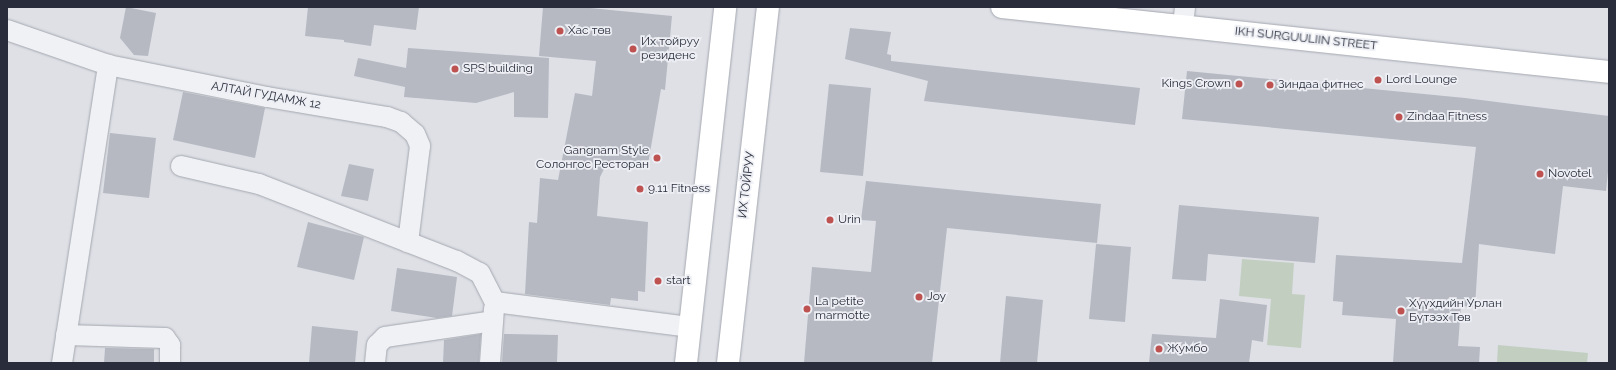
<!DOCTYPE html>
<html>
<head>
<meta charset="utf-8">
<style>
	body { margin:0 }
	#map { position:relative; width:1616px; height:370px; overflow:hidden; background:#dee0e6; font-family:Raleway,sans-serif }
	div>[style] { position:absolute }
	.green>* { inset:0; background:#c2cfc0 }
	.building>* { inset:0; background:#b6b9c2 }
	.roads { filter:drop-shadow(0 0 1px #a4a7af) drop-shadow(0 0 1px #a4a7af) }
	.minor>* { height:20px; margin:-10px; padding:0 10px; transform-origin:10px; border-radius:10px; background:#f0f1f5 }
	.secondary>* { height:22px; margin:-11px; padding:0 11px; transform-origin:11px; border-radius:11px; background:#fff }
	.primary>* { height:22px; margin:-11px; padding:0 11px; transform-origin:11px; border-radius:11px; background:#fff }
	.dots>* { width:11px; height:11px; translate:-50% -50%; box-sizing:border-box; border:2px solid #edeff4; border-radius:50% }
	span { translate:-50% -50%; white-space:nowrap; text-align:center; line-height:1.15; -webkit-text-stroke:3.5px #edeff4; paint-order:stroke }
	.poi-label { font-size:12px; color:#292d3b }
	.left { translate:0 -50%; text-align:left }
	.right { translate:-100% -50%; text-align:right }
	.street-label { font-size:12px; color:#292d3b }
	.frame { position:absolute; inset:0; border:8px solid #292d3b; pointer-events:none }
</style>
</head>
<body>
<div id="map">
	<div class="green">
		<i style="clip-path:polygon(1242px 259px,1294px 263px,1292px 294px,1305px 295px,1301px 348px,1267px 345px,1271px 299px,1239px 296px)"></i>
		<i style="clip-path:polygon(1498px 345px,1588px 353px,1587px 363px,1497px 363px)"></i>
	</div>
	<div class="building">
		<i style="clip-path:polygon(126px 7px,156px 13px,148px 56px,134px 55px,120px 38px)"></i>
		<i style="clip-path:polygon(308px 7px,419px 7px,416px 30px,374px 25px,371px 46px,344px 42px,344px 40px,305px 36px)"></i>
		<i style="clip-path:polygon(543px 7px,580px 7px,672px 16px,665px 90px,661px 89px,647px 170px,606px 165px,600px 177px,597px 216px,648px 222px,645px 292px,638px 291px,638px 301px,611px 298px,610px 305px,525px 294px,529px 222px,537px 223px,540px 178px,558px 180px,575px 93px,592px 96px,596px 61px,539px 56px)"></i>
		<i style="clip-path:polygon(850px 28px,891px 32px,887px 54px,891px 55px,891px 61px,1140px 88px,1135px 125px,924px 101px,928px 81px,845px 59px)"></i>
		<i style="clip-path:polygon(408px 48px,549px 58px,548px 118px,514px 117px,514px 92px,476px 103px,404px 97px,405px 87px,354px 76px,358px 58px,406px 68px)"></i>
		<i style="clip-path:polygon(1187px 71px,1465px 98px,1609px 116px,1609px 162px,1606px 191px,1563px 186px,1555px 254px,1479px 244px,1475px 307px,1461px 306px,1458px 346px,1480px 347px,1479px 363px,1393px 363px,1396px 319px,1342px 315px,1343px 302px,1333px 301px,1336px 255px,1462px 263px,1476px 147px,1182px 119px)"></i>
		<i style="clip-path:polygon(829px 84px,871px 88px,863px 176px,820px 172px)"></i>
		<i style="clip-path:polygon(183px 92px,265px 108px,255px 158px,173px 140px)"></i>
		<i style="clip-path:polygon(110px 133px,156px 138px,149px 198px,103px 193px)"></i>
		<i style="clip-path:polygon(349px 164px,374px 169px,368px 201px,341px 196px)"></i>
		<i style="clip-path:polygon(866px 181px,1101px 204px,1097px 243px,947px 228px,932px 363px,804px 363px,812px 267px,871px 272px,876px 221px,861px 220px)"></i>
		<i style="clip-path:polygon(1179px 205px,1319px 217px,1315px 263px,1208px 254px,1206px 281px,1172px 279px)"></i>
		<i style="clip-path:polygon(308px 222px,364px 237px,354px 280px,297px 267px)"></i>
		<i style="clip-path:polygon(1096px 244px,1131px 247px,1125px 322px,1089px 319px)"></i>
		<i style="clip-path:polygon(397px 268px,457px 277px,452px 316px,437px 318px,391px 311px)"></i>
		<i style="clip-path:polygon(1006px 296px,1043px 300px,1037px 363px,1000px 363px)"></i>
		<i style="clip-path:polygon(1220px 299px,1267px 305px,1263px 342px,1252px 340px,1249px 363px,1149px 363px,1152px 334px,1216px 338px)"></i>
		<i style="clip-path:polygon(312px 326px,358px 331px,355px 363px,309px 363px)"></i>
		<i style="clip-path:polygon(481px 334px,479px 363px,443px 363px,444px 340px)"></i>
		<i style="clip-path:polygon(504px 334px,558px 335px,557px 363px,502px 363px)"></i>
		<i style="clip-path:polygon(105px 348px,154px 349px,154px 363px,104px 363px)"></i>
	</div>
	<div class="roads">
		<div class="minor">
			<i style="left:1183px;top:26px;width:19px;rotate:-84deg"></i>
			<i style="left:7px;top:30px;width:107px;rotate:19.1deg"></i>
			<i style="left:108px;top:65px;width:162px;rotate:11.4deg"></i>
			<i style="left:267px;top:97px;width:122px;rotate:9.5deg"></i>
			<i style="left:387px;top:117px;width:15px;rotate:20deg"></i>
			<i style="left:401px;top:122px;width:18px;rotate:41deg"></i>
			<i style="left:415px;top:134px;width:13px;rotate:67deg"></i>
			<i style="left:420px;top:146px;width:97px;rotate:97.1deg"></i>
			<i style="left:181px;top:166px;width:80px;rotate:13deg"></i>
			<i style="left:259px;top:184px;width:212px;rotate:21.3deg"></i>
			<i style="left:457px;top:261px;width:26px;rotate:28deg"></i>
			<i style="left:480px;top:273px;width:33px;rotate:63deg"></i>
			<i style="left:495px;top:302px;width:197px;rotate:7.3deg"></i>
			<i style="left:66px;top:335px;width:99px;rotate:1.7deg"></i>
			<i style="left:165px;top:338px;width:9px;rotate:54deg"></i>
			<i style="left:170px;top:345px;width:18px;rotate:90deg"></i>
			<i style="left:62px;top:363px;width:302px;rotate:-81.2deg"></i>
			<i style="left:375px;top:363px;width:18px;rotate:-84deg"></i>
			<i style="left:377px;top:345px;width:11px;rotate:-45deg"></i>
			<i style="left:385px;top:337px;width:109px;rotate:-8.4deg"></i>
			<i style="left:490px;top:363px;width:54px;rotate:-85.8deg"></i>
		</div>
		<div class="secondary">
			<i style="left:1002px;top:7px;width:610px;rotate:6.11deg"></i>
		</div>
		<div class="primary">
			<i style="left:686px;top:363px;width:358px;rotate:-83.7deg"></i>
			<i style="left:728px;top:363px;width:358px;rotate:-83.6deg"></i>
		</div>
	</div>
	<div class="dots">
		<i style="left:560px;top:31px;background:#bd5251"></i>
		<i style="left:633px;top:49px;background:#bd5251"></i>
		<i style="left:455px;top:69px;background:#bd5251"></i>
		<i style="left:1378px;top:80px;background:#bd5251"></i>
		<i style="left:1239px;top:84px;background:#bd5251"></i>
		<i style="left:1270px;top:85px;background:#bd5251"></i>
		<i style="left:1399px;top:117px;background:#bd5251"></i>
		<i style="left:657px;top:158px;background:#bd5251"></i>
		<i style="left:1540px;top:174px;background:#bd5251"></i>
		<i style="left:640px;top:189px;background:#bd5251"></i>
		<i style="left:830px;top:220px;background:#bd5251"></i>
		<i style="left:658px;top:281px;background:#bd5251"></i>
		<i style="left:919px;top:297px;background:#bd5251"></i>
		<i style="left:807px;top:309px;background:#bd5251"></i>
		<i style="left:1401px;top:311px;background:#bd5251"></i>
		<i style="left:1159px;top:349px;background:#bd5251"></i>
	</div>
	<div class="poi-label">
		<span class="left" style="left:568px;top:31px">Хас төв</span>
		<span class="left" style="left:641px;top:49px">Их тойруу<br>резиденс</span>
		<span class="left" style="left:463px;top:69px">SPS building</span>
		<span class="left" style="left:1386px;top:80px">Lord Lounge</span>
		<span class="right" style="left:1231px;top:84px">Kings Crown</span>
		<span class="left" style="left:1278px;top:85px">Зиндаа фитнес</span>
		<span class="left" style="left:1407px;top:117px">Zindaa Fitness</span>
		<span class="right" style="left:649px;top:158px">Gangnam Style<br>Cолонгос Pесторан</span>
		<span class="left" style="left:1548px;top:174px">Novotel</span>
		<span class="left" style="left:648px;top:189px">9.11 Fitness</span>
		<span class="left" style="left:838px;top:220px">Urin</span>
		<span class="left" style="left:666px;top:281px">start</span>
		<span class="left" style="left:927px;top:297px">Joy</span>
		<span class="left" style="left:815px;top:309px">La petite<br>marmotte</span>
		<span class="left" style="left:1409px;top:311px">Хүүхдийн Урлан<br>Бүтээх Төв</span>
		<span class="left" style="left:1167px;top:349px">Жумбо</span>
	</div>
	<div class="street-label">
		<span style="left:1306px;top:39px;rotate:6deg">IKH SURGUULIIN STREET</span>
		<span style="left:266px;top:96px;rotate:10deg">АЛТАЙ ГУДАМЖ 12</span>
		<span style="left:747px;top:185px;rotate:-83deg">ИХ ТОЙРУУ</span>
	</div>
	<div class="frame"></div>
</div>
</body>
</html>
